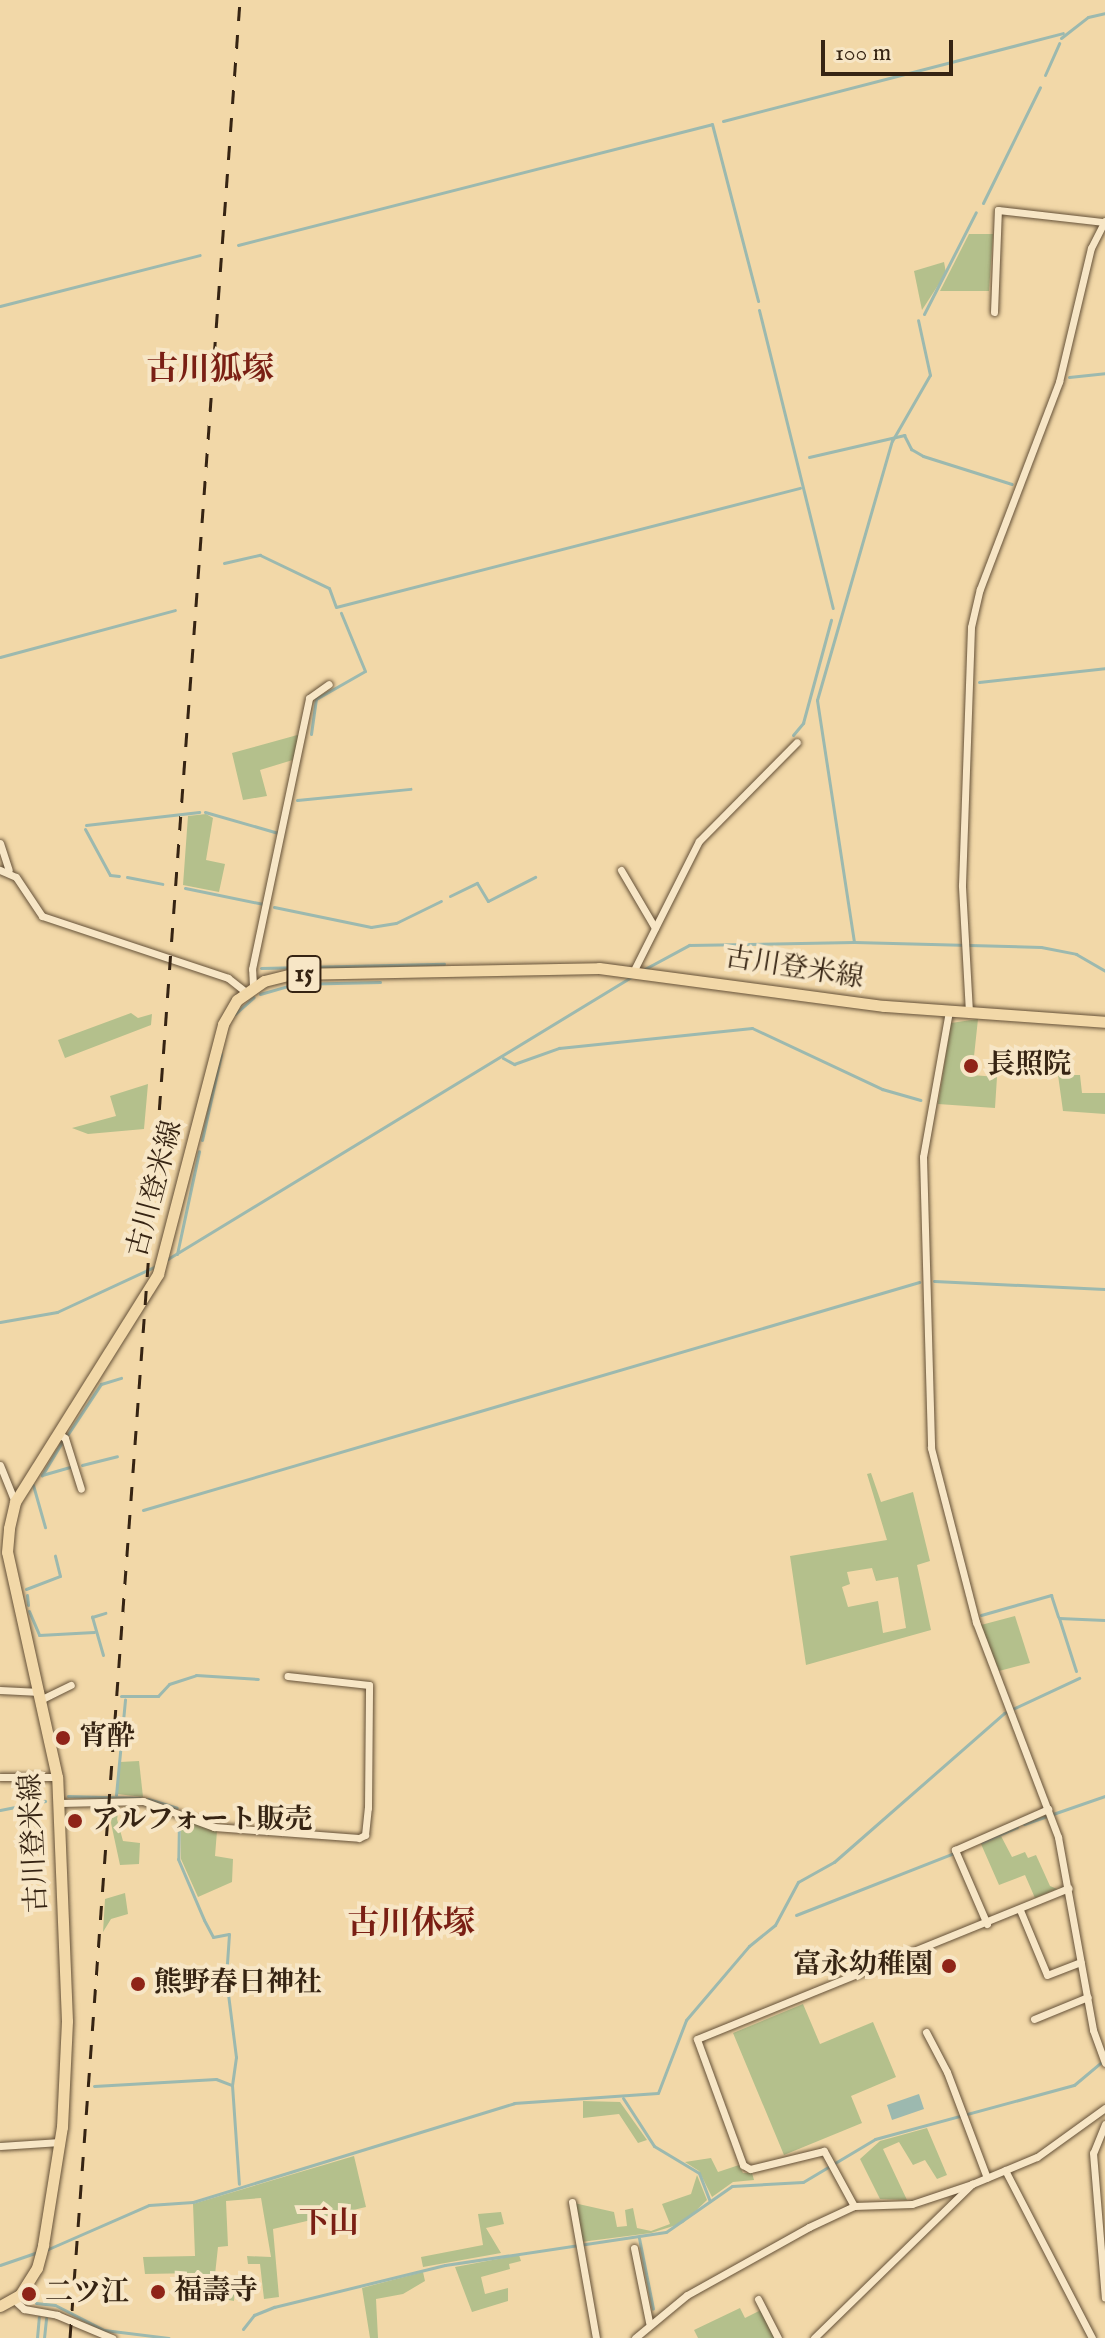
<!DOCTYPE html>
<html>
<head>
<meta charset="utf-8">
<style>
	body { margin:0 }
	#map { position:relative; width:1105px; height:2338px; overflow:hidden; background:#f2d8a8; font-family:"IM FELL English","Noto Serif JP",serif }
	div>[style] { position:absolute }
	.green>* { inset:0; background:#b4c08c }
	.water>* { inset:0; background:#9cb9af }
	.stream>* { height:3px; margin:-1.5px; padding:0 1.5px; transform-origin:1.5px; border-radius:1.5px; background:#9cb9af }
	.roads { filter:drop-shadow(0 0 2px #655138) drop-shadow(0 0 2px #655138) }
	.street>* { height:7px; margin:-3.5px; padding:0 3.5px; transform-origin:3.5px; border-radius:3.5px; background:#f7e6c6 }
	.primary>* { height:11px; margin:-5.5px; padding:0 5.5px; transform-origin:5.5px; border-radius:5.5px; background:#f2d8a8 }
	.rail>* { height:3px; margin-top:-1.5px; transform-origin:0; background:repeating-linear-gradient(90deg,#362413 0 14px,transparent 0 28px) }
	.dots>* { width:22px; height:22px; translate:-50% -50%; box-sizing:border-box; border:4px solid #f7e6c6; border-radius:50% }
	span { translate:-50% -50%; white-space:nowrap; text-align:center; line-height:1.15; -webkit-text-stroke:8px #f7e6c6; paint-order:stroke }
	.shield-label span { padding:2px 6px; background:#f7e6c6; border:2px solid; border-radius:6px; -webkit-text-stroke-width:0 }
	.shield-label { font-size:26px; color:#362413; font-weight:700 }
	.street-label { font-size:28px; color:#362413 }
	.poi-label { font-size:28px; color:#362413; font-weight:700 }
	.left { translate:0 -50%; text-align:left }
	.right { translate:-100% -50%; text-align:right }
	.neighbourhood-label { font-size:30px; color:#7a1f14; font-weight:700 }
	.quarter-label { font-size:32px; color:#7a1f14; font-weight:700 }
	.scale { position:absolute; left:821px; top:40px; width:132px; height:36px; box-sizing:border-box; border:4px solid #362413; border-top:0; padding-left:10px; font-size:24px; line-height:28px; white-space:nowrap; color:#362413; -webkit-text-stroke:6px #f7e6c6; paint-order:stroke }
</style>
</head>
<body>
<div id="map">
	<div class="green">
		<i style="clip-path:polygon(969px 234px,993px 234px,989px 291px,940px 291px)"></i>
		<i style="clip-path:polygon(944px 262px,946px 273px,922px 310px,914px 271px)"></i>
		<i style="clip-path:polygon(301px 734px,296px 759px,260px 770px,267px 796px,243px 800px,232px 753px)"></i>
		<i style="clip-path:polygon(206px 814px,213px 818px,206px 860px,225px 864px,219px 892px,183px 885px,188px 816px)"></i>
		<i style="clip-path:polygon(131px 1013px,138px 1018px,152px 1014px,151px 1025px,65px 1058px,58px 1040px)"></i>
		<i style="clip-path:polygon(978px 1019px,972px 1075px,997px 1077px,995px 1108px,938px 1104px,951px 1023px)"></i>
		<i style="clip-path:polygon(1058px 1075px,1080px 1075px,1082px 1093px,1105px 1093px,1105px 1114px,1063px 1111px)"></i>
		<i style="clip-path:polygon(148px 1084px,144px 1129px,88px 1134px,72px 1128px,116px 1116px,110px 1096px)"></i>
		<i style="clip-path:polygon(evenodd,871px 1473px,881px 1502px,913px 1492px,930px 1561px,917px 1565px,931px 1630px,806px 1665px,790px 1556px,887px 1540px,867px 1474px,871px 1473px,872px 1568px,876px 1581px,898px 1577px,906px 1628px,883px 1633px,878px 1601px,848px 1607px,842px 1587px,850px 1584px,847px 1572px,872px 1568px)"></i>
		<i style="clip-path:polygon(1015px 1616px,1030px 1663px,999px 1671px,981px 1625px)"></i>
		<i style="clip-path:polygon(139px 1761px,143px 1797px,117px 1794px,120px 1762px)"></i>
		<i style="clip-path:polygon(113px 1804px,120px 1805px,117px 1819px,123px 1841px,140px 1843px,139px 1864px,120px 1865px,111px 1823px)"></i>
		<i style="clip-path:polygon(181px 1816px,217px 1831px,215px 1856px,233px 1859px,232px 1882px,198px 1897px,181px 1859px)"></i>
		<i style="clip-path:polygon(1001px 1836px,1012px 1857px,1025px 1852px,1028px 1858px,1036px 1855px,1050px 1886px,1057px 1889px,1035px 1898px,1025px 1875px,999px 1885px,981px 1844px)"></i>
		<i style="clip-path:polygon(125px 1893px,128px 1914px,111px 1919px,103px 1932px,105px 1899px)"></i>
		<i style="clip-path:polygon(803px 2004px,820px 2044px,873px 2022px,896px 2077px,851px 2096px,862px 2123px,784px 2155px,733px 2033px)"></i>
		<i style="clip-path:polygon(583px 2101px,620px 2102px,647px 2140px,638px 2143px,619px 2114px,583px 2118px)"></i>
		<i style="clip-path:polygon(927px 2128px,947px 2175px,937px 2179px,925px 2160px,913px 2165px,899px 2142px,883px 2149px,907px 2200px,880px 2199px,860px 2159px,880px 2141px)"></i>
		<i style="clip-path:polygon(354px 2156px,366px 2207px,273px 2229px,279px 2297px,264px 2299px,260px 2264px,248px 2264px,247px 2256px,271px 2257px,261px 2198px,226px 2201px,228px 2246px,218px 2247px,214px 2284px,235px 2286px,234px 2301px,196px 2294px,197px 2273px,145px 2274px,143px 2257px,195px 2256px,193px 2204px)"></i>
		<i style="clip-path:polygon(711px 2158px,718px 2172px,739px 2165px,743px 2173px,752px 2173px,754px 2180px,733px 2182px,712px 2197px,699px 2171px,685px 2162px)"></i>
		<i style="clip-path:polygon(697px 2175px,707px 2200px,683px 2223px,651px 2233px,581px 2242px,574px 2203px,614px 2212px,617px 2227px,627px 2226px,625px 2210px,633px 2208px,637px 2228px,651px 2231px,670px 2224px,662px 2204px,691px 2194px)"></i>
		<i style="clip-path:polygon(501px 2212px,504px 2224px,486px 2228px,501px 2253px,423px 2267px,421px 2257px,483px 2245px,478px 2214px)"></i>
		<i style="clip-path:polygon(519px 2255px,521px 2261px,509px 2264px,510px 2269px,481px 2277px,485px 2294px,508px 2288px,508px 2301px,472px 2312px,455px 2267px)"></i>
		<i style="clip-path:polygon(423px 2272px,425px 2281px,403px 2294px,376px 2299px,378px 2338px,370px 2338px,362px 2288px)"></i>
		<i style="clip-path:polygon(740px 2308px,745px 2318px,761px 2310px,774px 2338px,698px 2338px,694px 2330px)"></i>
	</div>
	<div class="water">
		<i style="clip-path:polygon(919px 2094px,924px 2109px,892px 2120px,887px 2105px)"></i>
	</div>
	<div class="stream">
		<i style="left:1061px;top:38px;width:34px;rotate:-38deg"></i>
		<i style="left:1088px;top:17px;width:17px;rotate:-13deg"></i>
		<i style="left:1045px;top:75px;width:35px;rotate:-66deg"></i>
		<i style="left:723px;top:121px;width:351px;rotate:-14.5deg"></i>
		<i style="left:983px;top:203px;width:129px;rotate:-63.8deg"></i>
		<i style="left:238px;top:245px;width:489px;rotate:-14.3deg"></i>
		<i style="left:712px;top:124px;width:183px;rotate:75.4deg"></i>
		<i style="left:0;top:306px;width:206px;rotate:-14.3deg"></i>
		<i style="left:759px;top:310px;width:307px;rotate:76.1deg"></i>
		<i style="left:924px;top:314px;width:114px;rotate:-63deg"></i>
		<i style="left:1069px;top:377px;width:36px;rotate:-6deg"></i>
		<i style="left:809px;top:457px;width:98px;rotate:-13deg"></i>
		<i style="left:904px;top:435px;width:16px;rotate:63deg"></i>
		<i style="left:911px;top:449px;width:14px;rotate:30deg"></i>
		<i style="left:923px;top:456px;width:93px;rotate:17.5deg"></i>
		<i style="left:224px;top:563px;width:37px;rotate:-13deg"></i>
		<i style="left:260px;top:555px;width:76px;rotate:25.6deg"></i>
		<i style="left:329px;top:588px;width:20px;rotate:70deg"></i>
		<i style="left:336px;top:607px;width:479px;rotate:-14.4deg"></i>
		<i style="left:0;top:657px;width:181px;rotate:-15deg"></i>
		<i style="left:979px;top:682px;width:127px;rotate:-6.3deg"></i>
		<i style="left:311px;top:734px;width:35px;rotate:-82deg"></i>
		<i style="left:316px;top:699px;width:56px;rotate:-29.7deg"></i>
		<i style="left:365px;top:671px;width:63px;rotate:-112.5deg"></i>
		<i style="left:793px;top:735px;width:16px;rotate:-50deg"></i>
		<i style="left:803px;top:723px;width:107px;rotate:-74.8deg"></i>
		<i style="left:297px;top:800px;width:114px;rotate:-5.6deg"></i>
		<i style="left:205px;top:812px;width:76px;rotate:16deg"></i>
		<i style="left:86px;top:825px;width:114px;rotate:-6.6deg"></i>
		<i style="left:85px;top:829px;width:52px;rotate:61.5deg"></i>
		<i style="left:110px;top:875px;width:9px;rotate:6deg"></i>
		<i style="left:127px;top:877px;width:36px;rotate:11deg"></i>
		<i style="left:185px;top:888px;width:80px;rotate:11.6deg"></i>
		<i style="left:450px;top:896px;width:30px;rotate:-26deg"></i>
		<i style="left:477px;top:883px;width:21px;rotate:59deg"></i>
		<i style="left:488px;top:901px;width:53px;rotate:-27.1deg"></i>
		<i style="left:274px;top:907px;width:99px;rotate:11.7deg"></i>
		<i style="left:371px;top:927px;width:25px;rotate:-9deg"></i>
		<i style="left:396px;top:923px;width:50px;rotate:-26.1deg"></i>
		<i style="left:854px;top:942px;width:245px;rotate:-98.7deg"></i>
		<i style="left:817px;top:700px;width:270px;rotate:-73.9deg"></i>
		<i style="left:892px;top:441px;width:76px;rotate:-60.1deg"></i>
		<i style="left:930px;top:375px;width:56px;rotate:-102.3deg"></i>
		<i style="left:261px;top:968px;width:183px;rotate:-1.3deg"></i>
		<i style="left:641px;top:971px;width:55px;rotate:-28.4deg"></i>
		<i style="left:689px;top:945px;width:165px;rotate:-1deg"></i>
		<i style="left:854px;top:942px;width:187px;rotate:1.5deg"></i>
		<i style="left:1041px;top:947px;width:36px;rotate:11deg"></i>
		<i style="left:1076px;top:954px;width:34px;rotate:30deg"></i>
		<i style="left:260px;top:994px;width:35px;rotate:-16deg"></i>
		<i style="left:294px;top:984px;width:86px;rotate:-1.3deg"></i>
		<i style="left:235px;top:1014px;width:25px;rotate:-42deg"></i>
		<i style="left:503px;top:1058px;width:13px;rotate:29deg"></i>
		<i style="left:514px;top:1064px;width:48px;rotate:-19.6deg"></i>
		<i style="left:559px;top:1048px;width:194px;rotate:-5.9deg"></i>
		<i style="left:752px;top:1028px;width:144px;rotate:25.1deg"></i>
		<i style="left:882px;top:1089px;width:40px;rotate:16deg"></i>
		<i style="left:202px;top:1140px;width:88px;rotate:-77.5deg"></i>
		<i style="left:177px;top:1254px;width:105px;rotate:-77.9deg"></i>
		<i style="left:166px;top:1260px;width:544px;rotate:-31.32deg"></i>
		<i style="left:934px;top:1281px;width:171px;rotate:2.7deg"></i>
		<i style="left:0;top:1322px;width:58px;rotate:-10deg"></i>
		<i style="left:57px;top:1312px;width:109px;rotate:-24.9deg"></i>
		<i style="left:68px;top:1434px;width:60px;rotate:-56.6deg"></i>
		<i style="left:101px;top:1384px;width:21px;rotate:-17deg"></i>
		<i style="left:62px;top:1442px;width:39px;rotate:121deg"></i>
		<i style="left:42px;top:1475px;width:29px;rotate:-16deg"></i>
		<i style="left:82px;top:1465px;width:36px;rotate:-14deg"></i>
		<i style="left:33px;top:1485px;width:44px;rotate:74.1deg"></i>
		<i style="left:143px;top:1510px;width:809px;rotate:-16.37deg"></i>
		<i style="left:26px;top:1589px;width:36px;rotate:-21deg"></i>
		<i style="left:60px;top:1576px;width:21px;rotate:-104deg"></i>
		<i style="left:27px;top:1595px;width:10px;rotate:84deg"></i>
		<i style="left:29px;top:1611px;width:26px;rotate:67deg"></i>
		<i style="left:39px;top:1635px;width:55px;rotate:-3.1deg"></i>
		<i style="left:981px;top:1615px;width:73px;rotate:-15.9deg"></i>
		<i style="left:1051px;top:1595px;width:23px;rotate:72deg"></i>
		<i style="left:103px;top:1655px;width:40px;rotate:-106deg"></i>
		<i style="left:92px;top:1617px;width:14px;rotate:-17deg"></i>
		<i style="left:1076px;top:1671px;width:56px;rotate:-107.8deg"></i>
		<i style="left:1059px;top:1618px;width:46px;rotate:2.5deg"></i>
		<i style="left:121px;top:1696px;width:37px"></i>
		<i style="left:158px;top:1696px;width:16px;rotate:-47deg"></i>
		<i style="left:169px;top:1684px;width:28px;rotate:-18deg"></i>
		<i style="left:196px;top:1675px;width:62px;rotate:3.7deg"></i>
		<i style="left:116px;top:1795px;width:96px;rotate:-84.6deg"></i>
		<i style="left:68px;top:1796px;width:72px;rotate:1.6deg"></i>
		<i style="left:148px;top:1799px;width:30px;rotate:17deg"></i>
		<i style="left:0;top:1810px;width:46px;rotate:-11.3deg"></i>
		<i style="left:179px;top:1820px;width:39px;rotate:91deg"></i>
		<i style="left:178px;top:1859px;width:66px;rotate:66.9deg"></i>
		<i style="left:204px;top:1920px;width:19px;rotate:62deg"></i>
		<i style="left:213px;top:1937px;width:16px;rotate:-11deg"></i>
		<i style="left:229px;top:1934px;width:44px;rotate:93.9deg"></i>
		<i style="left:226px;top:1978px;width:80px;rotate:82.8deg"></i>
		<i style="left:236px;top:2057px;width:28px;rotate:98deg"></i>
		<i style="left:232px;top:2085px;width:99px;rotate:86deg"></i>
		<i style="left:1024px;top:1824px;width:86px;rotate:-19.1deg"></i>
		<i style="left:982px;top:1842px;width:38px;rotate:-23deg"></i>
		<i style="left:796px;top:1915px;width:168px;rotate:-21.4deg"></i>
		<i style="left:94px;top:2086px;width:122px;rotate:-3.3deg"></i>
		<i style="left:216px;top:2079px;width:17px;rotate:21deg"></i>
		<i style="left:623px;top:2098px;width:57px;rotate:57.1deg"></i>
		<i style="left:654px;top:2146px;width:52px;rotate:31deg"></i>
		<i style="left:699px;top:2173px;width:30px;rotate:69deg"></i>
		<i style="left:639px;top:2238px;width:72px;rotate:78.8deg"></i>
		<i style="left:46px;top:2250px;width:112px;rotate:-23.6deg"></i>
		<i style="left:149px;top:2205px;width:44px;rotate:-3.9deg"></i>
		<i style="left:193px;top:2202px;width:336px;rotate:-17.1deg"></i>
		<i style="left:514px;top:2103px;width:144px;rotate:-4deg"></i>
		<i style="left:658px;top:2093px;width:78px;rotate:-69deg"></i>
		<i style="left:686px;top:2020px;width:97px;rotate:-49.6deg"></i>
		<i style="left:749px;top:1946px;width:33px;rotate:-39deg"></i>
		<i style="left:775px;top:1925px;width:49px;rotate:-61.9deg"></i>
		<i style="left:798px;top:1882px;width:41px;rotate:-29.1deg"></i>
		<i style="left:834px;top:1862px;width:226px;rotate:-41.2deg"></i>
		<i style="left:1004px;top:1713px;width:83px;rotate:-25deg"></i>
		<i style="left:0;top:2265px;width:40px;rotate:-18.9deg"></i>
		<i style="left:36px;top:2303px;width:19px;rotate:6deg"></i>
		<i style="left:55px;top:2305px;width:55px;rotate:27deg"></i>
		<i style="left:104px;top:2330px;width:65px;rotate:7deg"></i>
		<i style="left:243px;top:2329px;width:18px;rotate:-52deg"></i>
		<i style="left:254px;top:2315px;width:22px;rotate:-22deg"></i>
		<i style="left:274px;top:2307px;width:176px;rotate:-13.8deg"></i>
		<i style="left:445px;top:2265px;width:223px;rotate:-8.5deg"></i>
		<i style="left:666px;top:2232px;width:80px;rotate:-34.9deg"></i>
		<i style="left:732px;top:2186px;width:71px;rotate:-3.2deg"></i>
		<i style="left:803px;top:2182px;width:84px;rotate:-30.8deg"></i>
		<i style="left:875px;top:2139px;width:206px;rotate:-15.2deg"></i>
		<i style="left:1074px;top:2085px;width:38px;rotate:-40deg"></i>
		<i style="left:37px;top:2338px;width:21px;rotate:-85deg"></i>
		<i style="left:44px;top:2338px;width:20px;rotate:-84deg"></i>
	</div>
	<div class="roads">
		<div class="street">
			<i style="left:994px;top:312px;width:102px;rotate:-87.8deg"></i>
			<i style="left:998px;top:210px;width:107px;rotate:6.5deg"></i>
			<i style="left:0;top:843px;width:28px;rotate:72deg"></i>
			<i style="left:0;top:870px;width:17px;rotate:24deg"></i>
			<i style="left:16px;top:877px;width:47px;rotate:56.3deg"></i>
			<i style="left:42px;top:916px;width:196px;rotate:18.4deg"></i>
			<i style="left:228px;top:978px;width:23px;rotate:38deg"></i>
			<i style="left:621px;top:870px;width:67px;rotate:59.6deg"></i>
			<i style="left:634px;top:970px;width:144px;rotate:-63.3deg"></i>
			<i style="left:699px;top:841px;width:139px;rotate:-45.3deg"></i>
			<i style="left:253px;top:986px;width:17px;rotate:-93deg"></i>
			<i style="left:252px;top:969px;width:277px;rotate:-78.1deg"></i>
			<i style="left:309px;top:698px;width:24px;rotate:-35deg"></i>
			<i style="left:949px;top:1011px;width:148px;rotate:100.1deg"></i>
			<i style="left:923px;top:1157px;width:291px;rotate:88.4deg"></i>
			<i style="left:931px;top:1448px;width:180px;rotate:75.5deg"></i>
			<i style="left:976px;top:1622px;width:230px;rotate:69.1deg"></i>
			<i style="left:1058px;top:1837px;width:196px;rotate:79.7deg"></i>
			<i style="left:1093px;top:2030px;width:35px;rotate:70deg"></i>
			<i style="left:969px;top:1012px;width:127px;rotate:-93.2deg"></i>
			<i style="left:962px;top:885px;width:258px;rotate:-88deg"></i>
			<i style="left:971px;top:627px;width:39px;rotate:-77deg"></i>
			<i style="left:980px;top:589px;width:222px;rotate:-69.1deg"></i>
			<i style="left:1059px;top:382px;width:138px;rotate:-76.6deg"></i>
			<i style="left:1091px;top:248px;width:30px;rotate:-63deg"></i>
			<i style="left:59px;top:1434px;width:7px;rotate:34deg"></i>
			<i style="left:65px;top:1438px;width:53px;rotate:72.6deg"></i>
			<i style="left:0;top:1465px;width:40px;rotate:68deg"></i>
			<i style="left:0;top:1690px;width:40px;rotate:2.9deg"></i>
			<i style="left:42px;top:1699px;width:32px;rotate:-26deg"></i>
			<i style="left:0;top:1777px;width:57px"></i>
			<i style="left:60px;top:1803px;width:83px;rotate:-1.4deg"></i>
			<i style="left:143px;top:1801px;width:76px;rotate:20.1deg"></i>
			<i style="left:214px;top:1827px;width:145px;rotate:4.3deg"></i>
			<i style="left:359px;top:1838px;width:7px;rotate:-27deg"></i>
			<i style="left:365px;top:1835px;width:27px;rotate:-84deg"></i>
			<i style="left:368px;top:1808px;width:123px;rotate:-89.5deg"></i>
			<i style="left:369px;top:1685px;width:82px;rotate:-173.7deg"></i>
			<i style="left:1020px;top:1910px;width:70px;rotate:67.4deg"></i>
			<i style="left:1047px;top:1975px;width:36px;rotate:-21deg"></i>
			<i style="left:987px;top:1924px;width:81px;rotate:-113.4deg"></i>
			<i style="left:955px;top:1850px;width:102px;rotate:-23.8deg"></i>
			<i style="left:1034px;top:2019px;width:58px;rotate:-22.2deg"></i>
			<i style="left:926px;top:2032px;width:45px;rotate:62.3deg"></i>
			<i style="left:947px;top:2072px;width:113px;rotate:69.3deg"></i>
			<i style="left:1105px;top:2124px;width:31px;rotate:112deg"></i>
			<i style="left:1093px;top:2153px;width:145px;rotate:85.3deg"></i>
			<i style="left:0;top:2146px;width:60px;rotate:-3.8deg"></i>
			<i style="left:1005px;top:2170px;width:189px;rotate:62.6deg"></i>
			<i style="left:572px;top:2202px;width:138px;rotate:80deg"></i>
			<i style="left:854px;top:2206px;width:63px;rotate:-118.6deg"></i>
			<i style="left:824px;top:2151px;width:76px;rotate:166.3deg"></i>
			<i style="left:750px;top:2169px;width:8px;rotate:-150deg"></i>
			<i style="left:743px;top:2165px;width:134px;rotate:-110.1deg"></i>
			<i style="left:697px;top:2039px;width:401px;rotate:-22.1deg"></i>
			<i style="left:634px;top:2248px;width:76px;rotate:78.5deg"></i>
			<i style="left:13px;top:2299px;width:15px;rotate:42deg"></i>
			<i style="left:24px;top:2309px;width:34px;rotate:10deg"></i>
			<i style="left:57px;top:2315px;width:60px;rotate:22.7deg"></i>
			<i style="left:758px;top:2299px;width:44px;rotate:62.9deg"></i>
			<i style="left:635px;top:2338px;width:67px;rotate:-39.6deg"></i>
			<i style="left:687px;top:2295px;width:140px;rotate:-29.1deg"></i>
			<i style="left:809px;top:2227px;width:50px;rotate:-25deg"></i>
			<i style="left:854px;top:2206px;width:58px;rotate:-2deg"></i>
			<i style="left:912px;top:2204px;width:63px;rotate:-18.4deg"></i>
			<i style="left:814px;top:2338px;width:221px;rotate:-44.3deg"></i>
			<i style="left:972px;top:2184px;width:70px;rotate:-22.6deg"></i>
			<i style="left:1037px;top:2157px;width:84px;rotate:-35.8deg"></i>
		</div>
		<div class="primary">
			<i style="left:0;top:2306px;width:23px;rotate:-29deg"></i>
			<i style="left:20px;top:2295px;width:32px;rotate:-58deg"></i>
			<i style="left:37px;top:2268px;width:24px;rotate:-75deg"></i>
			<i style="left:43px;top:2245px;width:120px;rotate:-80.9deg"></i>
			<i style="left:62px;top:2127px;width:106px;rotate:-87.3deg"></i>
			<i style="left:67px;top:2021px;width:244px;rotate:-92.3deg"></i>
			<i style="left:57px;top:1777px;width:230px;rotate:-102.5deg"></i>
			<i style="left:7px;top:1552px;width:24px;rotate:-85deg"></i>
			<i style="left:9px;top:1528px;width:27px;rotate:-77deg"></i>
			<i style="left:15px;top:1502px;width:269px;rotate:-57.9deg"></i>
			<i style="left:158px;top:1274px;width:258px;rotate:-75.4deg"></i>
			<i style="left:223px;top:1024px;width:28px;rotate:-60deg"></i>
			<i style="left:237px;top:1000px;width:33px;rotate:-35deg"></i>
			<i style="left:264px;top:981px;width:30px;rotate:-14deg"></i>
			<i style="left:293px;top:974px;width:306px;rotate:-1.1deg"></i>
			<i style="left:599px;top:968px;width:288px;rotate:7.6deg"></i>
			<i style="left:884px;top:1006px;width:222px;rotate:4.1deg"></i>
		</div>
	</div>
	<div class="rail">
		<i style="left:70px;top:2338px;width:2344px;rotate:-85.84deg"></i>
	</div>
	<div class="dots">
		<i style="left:971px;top:1066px;background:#8f2418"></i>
		<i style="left:63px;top:1738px;background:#8f2418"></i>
		<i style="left:75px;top:1821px;background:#8f2418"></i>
		<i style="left:949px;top:1966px;background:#8f2418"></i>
		<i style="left:138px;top:1984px;background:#8f2418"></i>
		<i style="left:158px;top:2292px;background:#8f2418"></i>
		<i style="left:29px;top:2294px;background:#8f2418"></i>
	</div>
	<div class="shield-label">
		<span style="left:304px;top:974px">15</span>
	</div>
	<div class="street-label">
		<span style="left:794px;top:969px;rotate:9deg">古川登米線</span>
		<span style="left:156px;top:1189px;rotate:-75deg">古川登米線</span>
		<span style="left:35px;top:1843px;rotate:-93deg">古川登米線</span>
	</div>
	<div class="poi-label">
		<span class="left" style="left:987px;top:1066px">長照院</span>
		<span class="left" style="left:79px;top:1738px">宵酔</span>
		<span class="left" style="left:91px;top:1821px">アルフォート販売</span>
		<span class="right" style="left:933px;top:1966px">富永幼稚園</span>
		<span class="left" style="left:154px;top:1984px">熊野春日神社</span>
		<span class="left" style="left:174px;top:2292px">福壽寺</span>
		<span class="left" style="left:45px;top:2294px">二ツ江</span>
	</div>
	<div class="neighbourhood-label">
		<span style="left:329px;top:2224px">下山</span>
	</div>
	<div class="quarter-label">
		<span style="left:210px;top:371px">古川狐塚</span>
		<span style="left:411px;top:1925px">古川休塚</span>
	</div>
	<div class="scale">100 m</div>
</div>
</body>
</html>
